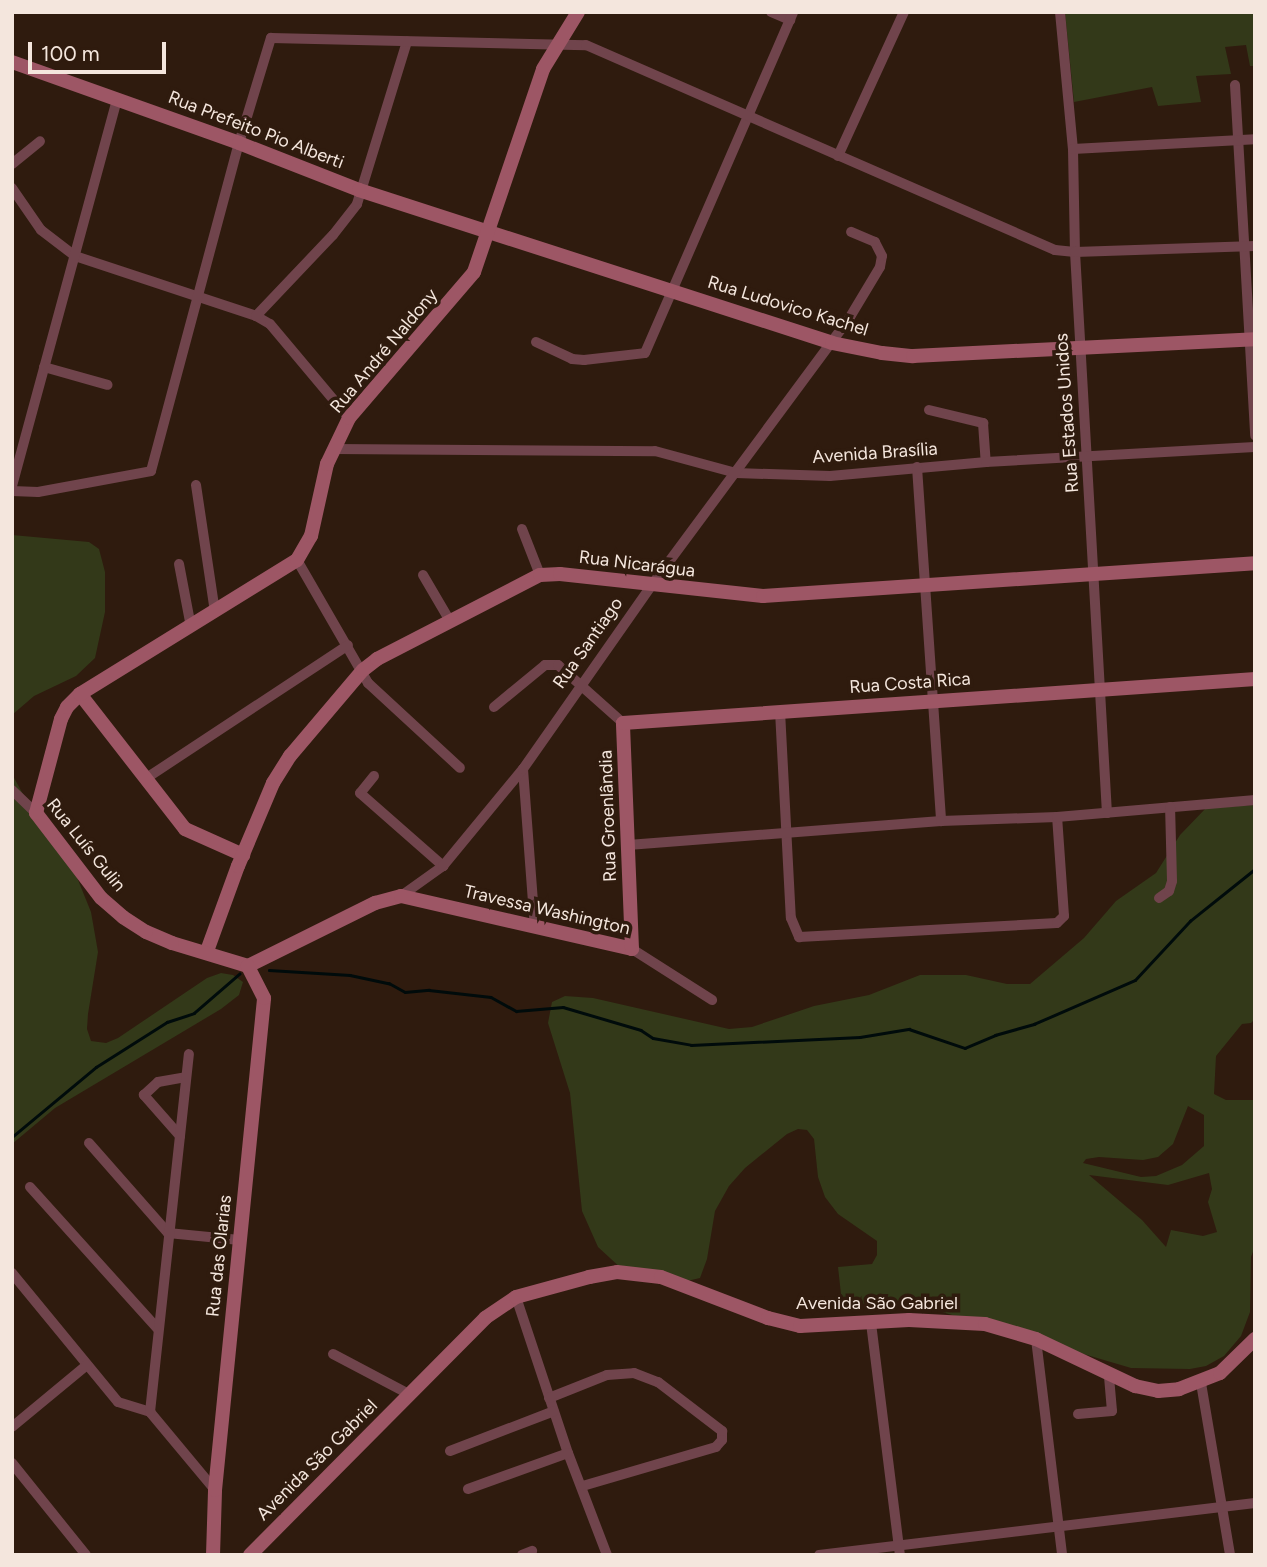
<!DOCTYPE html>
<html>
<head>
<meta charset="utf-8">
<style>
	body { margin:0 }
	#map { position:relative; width:1267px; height:1567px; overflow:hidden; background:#2f1b0e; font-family:Figtree,sans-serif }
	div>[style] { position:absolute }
	.green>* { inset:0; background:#333919 }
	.stream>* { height:2.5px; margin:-1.25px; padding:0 1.25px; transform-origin:1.25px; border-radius:1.25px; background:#000b0b }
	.street>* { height:10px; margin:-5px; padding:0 5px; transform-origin:5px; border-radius:5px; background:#70444c }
	.secondary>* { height:14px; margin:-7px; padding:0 7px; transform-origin:7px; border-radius:7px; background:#9d5665 }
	span { translate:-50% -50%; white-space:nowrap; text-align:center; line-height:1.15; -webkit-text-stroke:7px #2f1b0e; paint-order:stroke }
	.street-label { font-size:18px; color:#f4e6dd }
	.frame { position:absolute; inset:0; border:14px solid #f4e6dd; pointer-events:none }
	.scale { position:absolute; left:28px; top:42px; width:138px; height:32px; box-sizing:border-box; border:4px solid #f4e6dd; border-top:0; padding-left:9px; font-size:21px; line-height:24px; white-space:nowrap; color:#f4e6dd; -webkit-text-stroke:5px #2f1b0e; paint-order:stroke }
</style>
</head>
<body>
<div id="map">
	<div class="green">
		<i style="clip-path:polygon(1065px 12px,1255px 12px,1255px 66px,1250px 66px,1246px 45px,1225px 47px,1231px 74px,1196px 76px,1201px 102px,1158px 106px,1152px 87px,1074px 102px)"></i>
		<i style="clip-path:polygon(12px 535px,89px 542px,99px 549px,105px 572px,105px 612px,95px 658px,76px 676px,34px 696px,12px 715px)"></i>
		<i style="clip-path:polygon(12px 774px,36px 818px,76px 875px,91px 912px,98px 952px,88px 1014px,87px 1029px,91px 1041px,106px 1043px,118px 1038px,207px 978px,221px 973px,233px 975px,243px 982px,239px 995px,221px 1009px,55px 1108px,12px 1144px)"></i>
		<i style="clip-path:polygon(evenodd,1255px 805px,1255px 1019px,1251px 1023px,1242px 1024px,1216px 1056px,1214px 1094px,1226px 1100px,1255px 1100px,1255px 1246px,1251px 1257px,1250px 1312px,1241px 1336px,1224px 1356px,1206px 1366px,1190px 1369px,1131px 1368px,942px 1312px,925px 1300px,847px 1305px,841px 1294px,838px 1267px,872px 1264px,877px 1255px,877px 1241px,838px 1214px,825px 1197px,818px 1177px,814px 1139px,807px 1130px,798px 1129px,787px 1134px,745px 1168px,729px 1186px,715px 1211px,707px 1259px,700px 1278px,687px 1281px,623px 1270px,598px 1247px,582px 1211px,570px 1093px,548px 1023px,552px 1002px,565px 996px,593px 998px,729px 1029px,752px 1027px,814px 1006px,869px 995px,920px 975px,966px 975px,1007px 984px,1030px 984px,1084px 938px,1116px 901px,1156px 873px,1180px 835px,1206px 808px,1255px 805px,1188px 1106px,1204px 1115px,1204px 1146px,1182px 1165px,1156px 1176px,1141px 1177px,1083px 1163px,1086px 1159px,1099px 1157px,1143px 1160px,1158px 1157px,1173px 1144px,1188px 1106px,1255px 805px,1209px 1173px,1212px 1189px,1208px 1202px,1217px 1232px,1203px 1236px,1171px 1230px,1166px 1247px,1142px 1220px,1089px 1175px,1168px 1185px,1209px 1173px)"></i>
	</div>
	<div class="stream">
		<i style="left:269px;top:970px;width:81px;rotate:3.5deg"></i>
		<i style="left:350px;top:975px;width:40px;rotate:12deg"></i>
		<i style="left:389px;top:983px;width:18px;rotate:29deg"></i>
		<i style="left:405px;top:992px;width:24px;rotate:-5deg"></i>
		<i style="left:429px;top:990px;width:62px;rotate:6.4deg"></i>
		<i style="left:491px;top:997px;width:29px;rotate:29deg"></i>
		<i style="left:516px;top:1011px;width:47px;rotate:-4.9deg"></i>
		<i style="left:563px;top:1007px;width:81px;rotate:16.4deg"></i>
		<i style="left:641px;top:1030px;width:14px;rotate:34deg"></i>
		<i style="left:653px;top:1038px;width:39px;rotate:10deg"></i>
		<i style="left:691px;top:1045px;width:169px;rotate:-2.7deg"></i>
		<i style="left:860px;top:1037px;width:50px;rotate:-9.3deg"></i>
		<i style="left:909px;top:1029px;width:59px;rotate:18.7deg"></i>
		<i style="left:965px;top:1048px;width:33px;rotate:-23deg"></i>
		<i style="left:995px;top:1035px;width:41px;rotate:-15.8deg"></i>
		<i style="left:1034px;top:1024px;width:110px;rotate:-23.5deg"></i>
		<i style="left:1135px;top:980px;width:81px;rotate:-47deg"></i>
		<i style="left:1190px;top:921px;width:83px;rotate:-38.7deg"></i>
		<i style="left:12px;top:1137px;width:109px;rotate:-39.8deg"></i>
		<i style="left:96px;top:1067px;width:84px;rotate:-32.4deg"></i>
		<i style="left:167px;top:1022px;width:28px;rotate:-18deg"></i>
		<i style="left:194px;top:1013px;width:60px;rotate:-40.9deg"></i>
	</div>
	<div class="street">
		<i style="left:771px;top:12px;width:21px;rotate:23deg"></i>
		<i style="left:1060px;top:12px;width:138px;rotate:84.6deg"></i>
		<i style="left:1073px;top:149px;width:103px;rotate:88.9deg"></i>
		<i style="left:1075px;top:252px;width:562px;rotate:86.74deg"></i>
		<i style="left:1235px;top:85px;width:351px;rotate:86.7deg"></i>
		<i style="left:1073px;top:149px;width:182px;rotate:-3.1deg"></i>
		<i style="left:838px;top:156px;width:158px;rotate:-65.4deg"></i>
		<i style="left:12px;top:164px;width:36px;rotate:-39deg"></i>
		<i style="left:12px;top:188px;width:51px;rotate:55.4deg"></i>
		<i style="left:41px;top:230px;width:43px;rotate:37.4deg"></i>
		<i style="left:75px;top:256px;width:191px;rotate:18.3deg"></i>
		<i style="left:256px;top:316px;width:16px;rotate:30deg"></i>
		<i style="left:270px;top:324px;width:123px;rotate:50deg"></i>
		<i style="left:256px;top:316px;width:112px;rotate:-46.5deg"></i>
		<i style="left:333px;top:235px;width:39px;rotate:-52deg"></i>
		<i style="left:357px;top:204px;width:170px;rotate:-72.9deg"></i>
		<i style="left:536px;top:342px;width:40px;rotate:25deg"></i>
		<i style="left:572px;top:359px;width:12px;rotate:5deg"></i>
		<i style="left:584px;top:360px;width:61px;rotate:-6.5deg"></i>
		<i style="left:645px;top:353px;width:372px;rotate:-66.5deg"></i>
		<i style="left:44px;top:367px;width:66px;rotate:15.7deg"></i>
		<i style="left:929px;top:410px;width:56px;rotate:13.5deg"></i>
		<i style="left:983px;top:423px;width:39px;rotate:86deg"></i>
		<i style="left:333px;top:449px;width:322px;rotate:0.4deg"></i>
		<i style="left:655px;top:451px;width:84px;rotate:15.2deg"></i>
		<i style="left:736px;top:473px;width:94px;rotate:1.8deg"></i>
		<i style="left:830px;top:476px;width:157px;rotate:-5.1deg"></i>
		<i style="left:986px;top:462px;width:269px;rotate:-3.2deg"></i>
		<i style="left:917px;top:467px;width:355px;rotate:86.1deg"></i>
		<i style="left:196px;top:485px;width:128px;rotate:81.5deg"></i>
		<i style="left:12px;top:486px;width:401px;rotate:-74.8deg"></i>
		<i style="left:12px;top:491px;width:26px;rotate:2deg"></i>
		<i style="left:38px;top:492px;width:115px;rotate:-10.5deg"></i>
		<i style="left:151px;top:471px;width:340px;rotate:-75deg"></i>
		<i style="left:239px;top:143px;width:110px;rotate:-73.1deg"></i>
		<i style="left:271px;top:38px;width:315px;rotate:1.3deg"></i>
		<i style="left:586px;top:45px;width:512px;rotate:23.61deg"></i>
		<i style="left:1055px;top:250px;width:20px;rotate:6deg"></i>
		<i style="left:1075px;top:252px;width:180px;rotate:-1.9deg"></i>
		<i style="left:522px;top:529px;width:49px;rotate:68.6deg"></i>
		<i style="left:297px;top:560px;width:142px;rotate:60deg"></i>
		<i style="left:368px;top:683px;width:125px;rotate:42.7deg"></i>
		<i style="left:179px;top:564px;width:64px;rotate:79.2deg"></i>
		<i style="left:423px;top:575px;width:53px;rotate:59.6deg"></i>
		<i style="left:494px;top:707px;width:66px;rotate:-39.5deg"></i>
		<i style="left:545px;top:665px;width:13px"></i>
		<i style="left:558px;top:665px;width:87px;rotate:41.7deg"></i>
		<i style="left:780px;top:711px;width:207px;rotate:87deg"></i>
		<i style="left:791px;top:918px;width:21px;rotate:67deg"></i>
		<i style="left:799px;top:937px;width:258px;rotate:-3.1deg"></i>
		<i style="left:1057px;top:923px;width:10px;rotate:-45deg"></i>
		<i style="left:1064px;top:916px;width:99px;rotate:-94deg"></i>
		<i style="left:523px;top:769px;width:158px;rotate:85.7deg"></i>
		<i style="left:374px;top:776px;width:22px;rotate:129deg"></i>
		<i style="left:360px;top:793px;width:111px;rotate:41.3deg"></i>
		<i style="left:145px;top:779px;width:243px;rotate:-33.4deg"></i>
		<i style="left:12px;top:790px;width:33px;rotate:44deg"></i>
		<i style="left:628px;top:845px;width:314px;rotate:-4.4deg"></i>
		<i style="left:941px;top:821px;width:116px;rotate:-2deg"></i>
		<i style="left:1057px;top:817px;width:199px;rotate:-4.9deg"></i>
		<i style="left:401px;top:896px;width:52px;rotate:-35.5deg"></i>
		<i style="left:443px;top:866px;width:126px;rotate:-50.5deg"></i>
		<i style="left:523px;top:769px;width:223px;rotate:-55deg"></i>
		<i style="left:651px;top:586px;width:335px;rotate:-53.5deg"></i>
		<i style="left:850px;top:317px;width:58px;rotate:-59deg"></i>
		<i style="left:880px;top:267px;width:11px;rotate:-80deg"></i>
		<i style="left:882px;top:256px;width:16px;rotate:-117deg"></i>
		<i style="left:875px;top:242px;width:26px;rotate:-157deg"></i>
		<i style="left:1159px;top:898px;width:12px;rotate:-35deg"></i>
		<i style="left:1169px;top:891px;width:10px;rotate:-73deg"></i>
		<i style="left:1172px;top:881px;width:74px;rotate:-91.5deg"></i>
		<i style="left:632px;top:949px;width:95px;rotate:32.5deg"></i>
		<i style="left:180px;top:1136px;width:55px;rotate:-131.3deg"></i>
		<i style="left:144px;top:1095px;width:19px;rotate:-43deg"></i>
		<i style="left:158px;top:1082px;width:28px;rotate:-10deg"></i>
		<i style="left:89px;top:1143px;width:120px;rotate:48.7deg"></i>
		<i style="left:168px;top:1233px;width:72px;rotate:5.6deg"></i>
		<i style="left:30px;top:1187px;width:191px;rotate:48deg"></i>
		<i style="left:12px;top:1273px;width:167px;rotate:50.6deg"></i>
		<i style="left:118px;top:1402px;width:34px;rotate:17deg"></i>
		<i style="left:150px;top:1412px;width:102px;rotate:50.2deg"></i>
		<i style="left:516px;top:1297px;width:164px;rotate:71.6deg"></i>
		<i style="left:568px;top:1453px;width:109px;rotate:69.1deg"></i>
		<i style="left:871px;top:1323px;width:234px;rotate:82.9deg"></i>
		<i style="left:1036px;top:1339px;width:218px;rotate:83.1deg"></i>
		<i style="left:333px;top:1354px;width:86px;rotate:27.8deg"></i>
		<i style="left:1201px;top:1383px;width:174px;rotate:80.4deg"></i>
		<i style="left:549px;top:1398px;width:62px;rotate:-21.6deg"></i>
		<i style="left:607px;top:1375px;width:27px;rotate:-4deg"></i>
		<i style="left:634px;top:1373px;width:26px;rotate:21deg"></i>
		<i style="left:658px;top:1382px;width:81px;rotate:37.4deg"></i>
		<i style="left:722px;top:1431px;width:9px;rotate:90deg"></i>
		<i style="left:722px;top:1440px;width:9px;rotate:131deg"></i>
		<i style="left:716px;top:1447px;width:139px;rotate:163.7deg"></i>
		<i style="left:150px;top:1412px;width:360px;rotate:-83.8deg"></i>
		<i style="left:1078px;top:1414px;width:34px;rotate:-5deg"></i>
		<i style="left:1112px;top:1411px;width:38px;rotate:-95deg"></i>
		<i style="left:12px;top:1427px;width:97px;rotate:-39.6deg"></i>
		<i style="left:450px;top:1451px;width:111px;rotate:-21deg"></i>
		<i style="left:12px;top:1463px;width:118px;rotate:51.2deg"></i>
		<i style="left:468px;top:1489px;width:106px;rotate:-19.8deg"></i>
		<i style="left:522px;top:1555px;width:11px;rotate:-22deg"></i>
		<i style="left:819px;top:1555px;width:439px;rotate:-6.8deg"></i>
	</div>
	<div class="secondary">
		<i style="left:12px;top:62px;width:241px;rotate:19.6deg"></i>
		<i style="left:239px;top:143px;width:129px;rotate:21.4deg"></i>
		<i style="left:359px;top:190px;width:497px;rotate:17.9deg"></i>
		<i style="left:832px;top:343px;width:51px;rotate:11.3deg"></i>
		<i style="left:882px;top:353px;width:31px;rotate:6deg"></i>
		<i style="left:913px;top:356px;width:342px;rotate:-2.8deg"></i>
		<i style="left:80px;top:694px;width:171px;rotate:52.1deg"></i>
		<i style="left:185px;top:829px;width:64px;rotate:24.1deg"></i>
		<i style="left:207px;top:951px;width:90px;rotate:-70deg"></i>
		<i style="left:238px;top:866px;width:90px;rotate:-67.1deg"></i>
		<i style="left:273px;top:783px;width:32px;rotate:-58deg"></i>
		<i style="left:290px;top:756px;width:113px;rotate:-49.7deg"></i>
		<i style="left:363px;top:670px;width:18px;rotate:-38deg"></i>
		<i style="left:377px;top:659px;width:183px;rotate:-27.3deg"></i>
		<i style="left:540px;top:575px;width:20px;rotate:-3deg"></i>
		<i style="left:560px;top:574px;width:204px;rotate:6.2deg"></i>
		<i style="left:763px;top:596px;width:493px;rotate:-3.8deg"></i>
		<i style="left:248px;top:966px;width:79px;rotate:-163.2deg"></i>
		<i style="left:172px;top:943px;width:28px;rotate:-157deg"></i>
		<i style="left:146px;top:932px;width:27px;rotate:-147deg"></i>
		<i style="left:123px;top:917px;width:29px;rotate:-139deg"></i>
		<i style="left:101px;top:898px;width:107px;rotate:-127.4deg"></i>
		<i style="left:36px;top:813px;width:97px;rotate:-75.1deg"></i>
		<i style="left:61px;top:719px;width:13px;rotate:-63deg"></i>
		<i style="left:67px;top:707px;width:18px;rotate:-45deg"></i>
		<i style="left:80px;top:694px;width:255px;rotate:-31.7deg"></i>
		<i style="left:297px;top:560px;width:28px;rotate:-60deg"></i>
		<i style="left:311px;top:536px;width:74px;rotate:-77.5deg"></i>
		<i style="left:327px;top:464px;width:51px;rotate:-64.4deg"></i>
		<i style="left:349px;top:418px;width:192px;rotate:-49.4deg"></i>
		<i style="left:474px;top:272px;width:214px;rotate:-71.2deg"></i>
		<i style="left:543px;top:69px;width:67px;rotate:-58.4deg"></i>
		<i style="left:248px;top:966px;width:142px;rotate:-26.4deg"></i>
		<i style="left:375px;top:903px;width:27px;rotate:-15deg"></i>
		<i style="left:401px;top:896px;width:237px;rotate:12.9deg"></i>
		<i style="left:632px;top:949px;width:226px;rotate:-92.3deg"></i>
		<i style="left:623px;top:723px;width:634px;rotate:-3.98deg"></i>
		<i style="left:213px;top:1555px;width:65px;rotate:-88.2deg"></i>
		<i style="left:215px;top:1490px;width:494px;rotate:-84.3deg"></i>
		<i style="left:264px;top:998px;width:36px;rotate:-117deg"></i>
		<i style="left:250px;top:1555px;width:334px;rotate:-45.2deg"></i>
		<i style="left:485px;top:1318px;width:37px;rotate:-34deg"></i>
		<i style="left:516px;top:1297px;width:76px;rotate:-15.3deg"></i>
		<i style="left:589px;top:1277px;width:28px;rotate:-10deg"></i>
		<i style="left:617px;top:1272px;width:44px;rotate:6.5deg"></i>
		<i style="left:661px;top:1277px;width:115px;rotate:21deg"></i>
		<i style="left:768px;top:1318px;width:33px;rotate:14deg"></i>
		<i style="left:800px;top:1326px;width:109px;rotate:-3.2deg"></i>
		<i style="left:909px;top:1320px;width:76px;rotate:3deg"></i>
		<i style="left:985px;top:1324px;width:53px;rotate:16.4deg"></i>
		<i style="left:1036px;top:1339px;width:110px;rotate:25.4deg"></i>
		<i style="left:1135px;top:1386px;width:24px;rotate:12deg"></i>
		<i style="left:1158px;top:1391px;width:21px;rotate:-5deg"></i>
		<i style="left:1179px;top:1389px;width:44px;rotate:-21.3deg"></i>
		<i style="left:1220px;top:1373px;width:49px;rotate:-44.2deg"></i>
	</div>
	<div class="street-label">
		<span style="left:256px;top:130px;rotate:21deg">Rua Prefeito Pio Alberti</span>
		<span style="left:788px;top:306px;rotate:17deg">Rua Ludovico Kachel</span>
		<span style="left:384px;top:351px;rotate:-50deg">Rua André Naldony</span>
		<span style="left:1067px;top:413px;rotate:-94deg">Rua Estados Unidos</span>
		<span style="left:875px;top:453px;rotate:-4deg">Avenida Brasília</span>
		<span style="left:637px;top:564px;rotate:7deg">Rua Nicarágua</span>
		<span style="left:588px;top:643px;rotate:-55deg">Rua Santiago</span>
		<span style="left:910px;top:683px;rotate:-4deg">Rua Costa Rica</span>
		<span style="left:608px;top:816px;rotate:-92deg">Rua Groenlândia</span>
		<span style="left:86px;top:845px;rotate:51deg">Rua Luís Gulin</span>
		<span style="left:547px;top:910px;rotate:13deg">Travessa Washington</span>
		<span style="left:219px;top:1256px;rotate:-84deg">Rua das Olarias</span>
		<span style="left:877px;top:1303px">Avenida São Gabriel</span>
		<span style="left:317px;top:1460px;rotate:-45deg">Avenida São Gabriel</span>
	</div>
	<div class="frame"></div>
	<div class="scale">100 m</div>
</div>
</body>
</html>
